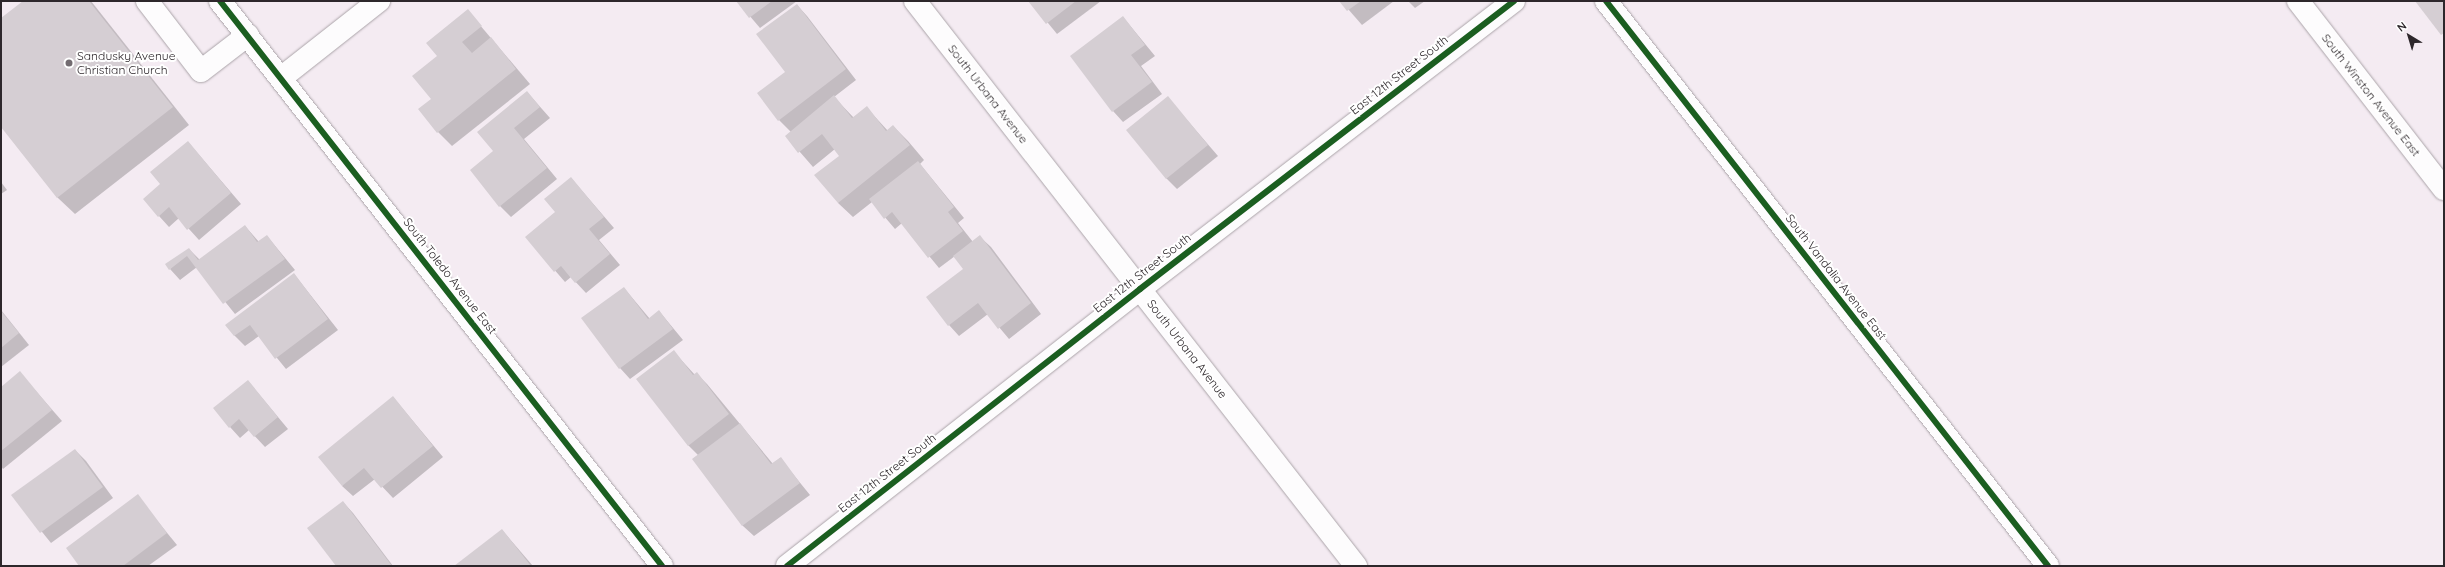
<!DOCTYPE html>
<html>
<head>
<meta charset="utf-8">
<style>
	body { margin:0 }
	#map { position:relative; width:2445px; height:567px; overflow:hidden; background:#f4ebf2; font-family:Quicksand,sans-serif }
	div>[style] { position:absolute }
	.shadow>* { inset:0; background:#0003 }
	.building>* { inset:0; background:#d5ced3 }
	.roads { filter:drop-shadow(0 0 1px #aba4a9) drop-shadow(0 0 1px #aba4a9) }
	.lane>* { height:22px; margin:-11px; padding:0 11px; transform-origin:11px; border-radius:11px; background:#fdfcfd }
	.street>* { height:22px; margin:-11px; padding:0 11px; transform-origin:11px; border-radius:11px; background:#fdfcfd }
	.cycleway>* { height:6px; margin:-3px; padding:0 3px; transform-origin:3px; border-radius:3px; background:#1b5e20 }
	.dots>* { width:11px; height:11px; translate:-50% -50%; box-sizing:border-box; border:2px solid #fff; border-radius:50% }
	span { translate:-50% -50%; white-space:nowrap; text-align:center; line-height:1.15; -webkit-text-stroke:4px #fff; paint-order:stroke }
	.poi-label { font-size:12px; color:#2d272b }
	.left { translate:0 -50%; text-align:left }
	.street-label { font-size:12px; color:#2d272b }
	.frame { position:absolute; inset:0; border:2px solid #2d272b; pointer-events:none }
	.north { position:absolute; left:2389px; top:16px; width:40px; height:40px; -webkit-text-stroke:3px #fff; paint-order:stroke; rotate:322deg; font-size:11px; font-weight:700; line-height:16px; text-align:center; color:#2d272b }
	.north::after { content:''; display:block; margin:auto; width:14px; height:18px; background:#2d272b; clip-path:polygon(50% 0,100% 100%,50% 72%,0 100%) }
</style>
</head>
<body>
<div id="map">
	<div class="shadow">
		<i style="clip-path:polygon(25px 1px,91px 1px,189px 125px,75px 214px,58px 198px,1px 126px,1px 20px)"></i>
		<i style="clip-path:polygon(737px 1px,797px 1px,760px 28px)"></i>
		<i style="clip-path:polygon(1030px 1px,1101px 1px,1057px 34px)"></i>
		<i style="clip-path:polygon(1341px 1px,1394px 1px,1362px 25px)"></i>
		<i style="clip-path:polygon(1408px 1px,1425px 1px,1415px 8px)"></i>
		<i style="clip-path:polygon(797px 5px,807px 16px,856px 80px,834px 97px,854px 118px,867px 108px,888px 131px,893px 126px,908px 141px,924px 160px,920px 164px,964px 218px,958px 223px,973px 242px,980px 237px,991px 247px,1041px 314px,1009px 339px,988px 314px,959px 336px,949px 325px,965px 270px,955px 256px,939px 268px,902px 223px,895px 229px,872px 202px,853px 217px,838px 203px,841px 156px,835px 149px,813px 167px,786px 136px,791px 132px,779px 120px)"></i>
		<i style="clip-path:polygon(468px 11px,530px 84px,452px 146px,438px 132px,433px 99px,438px 56px)"></i>
		<i style="clip-path:polygon(1123px 17px,1155px 56px,1141px 66px,1162px 94px,1123px 122px,1113px 111px)"></i>
		<i style="clip-path:polygon(527px 92px,550px 118px,524px 139px,557px 179px,511px 217px,500px 206px,494px 151px)"></i>
		<i style="clip-path:polygon(1168px 98px,1218px 156px,1177px 189px,1166px 178px)"></i>
		<i style="clip-path:polygon(188px 142px,241px 204px,199px 240px,179px 218px,169px 227px,159px 216px,161px 185px)"></i>
		<i style="clip-path:polygon(571px 178px,614px 228px,599px 240px,620px 265px,586px 293px,571px 277px,565px 282px,526px 237px,556px 212px)"></i>
		<i style="clip-path:polygon(1px 182px,7px 190px,1px 194px)"></i>
		<i style="clip-path:polygon(245px 226px,259px 242px,267px 236px,295px 270px,235px 314px,197px 267px,180px 280px,170px 269px,189px 249px,200px 260px)"></i>
		<i style="clip-path:polygon(294px 274px,338px 330px,286px 369px,259px 336px,245px 346px,234px 335px)"></i>
		<i style="clip-path:polygon(624px 288px,650px 319px,659px 311px,683px 340px,630px 379px,620px 368px)"></i>
		<i style="clip-path:polygon(1px 310px,29px 345px,1px 367px)"></i>
		<i style="clip-path:polygon(674px 352px,695px 375px,697px 374px,707px 384px,773px 464px,780px 458px,810px 495px,754px 536px,743px 526px,693px 459px,698px 455px,688px 445px)"></i>
		<i style="clip-path:polygon(20px 373px,62px 421px,3px 469px,1px 466px,1px 388px)"></i>
		<i style="clip-path:polygon(248px 381px,288px 429px,265px 447px,249px 430px,240px 438px,230px 427px)"></i>
		<i style="clip-path:polygon(393px 397px,443px 457px,393px 498px,375px 479px,353px 496px,342px 486px)"></i>
		<i style="clip-path:polygon(75px 450px,86px 461px,113px 498px,51px 543px,13px 496px)"></i>
		<i style="clip-path:polygon(137px 496px,177px 545px,148px 566px,80px 566px)"></i>
		<i style="clip-path:polygon(343px 502px,353px 513px,393px 566px,337px 566px)"></i>
		<i style="clip-path:polygon(502px 530px,533px 566px,456px 566px)"></i>
	</div>
	<div class="building">
		<i style="clip-path:polygon(23px 1px,89px 1px,173px 107px,57px 198px,1px 127px,1px 18px)"></i>
		<i style="clip-path:polygon(736px 1px,772px 1px,749px 18px)"></i>
		<i style="clip-path:polygon(1028px 1px,1076px 1px,1046px 24px)"></i>
		<i style="clip-path:polygon(1339px 1px,1361px 1px,1347px 11px)"></i>
		<i style="clip-path:polygon(2415px 1px,2444px 1px,2444px 33px,2441px 35px)"></i>
		<i style="clip-path:polygon(797px 4px,846px 69px,778px 121px,757px 93px,785px 72px,756px 34px)"></i>
		<i style="clip-path:polygon(468px 9px,482px 26px,462px 42px,472px 53px,491px 37px,516px 69px,437px 133px,418px 109px,431px 99px,412px 76px,437px 56px,426px 43px)"></i>
		<i style="clip-path:polygon(1123px 16px,1145px 45px,1131px 55px,1152px 82px,1112px 112px,1070px 56px)"></i>
		<i style="clip-path:polygon(527px 91px,540px 107px,514px 128px,547px 168px,499px 207px,470px 170px,493px 151px,477px 132px)"></i>
		<i style="clip-path:polygon(834px 95px,852px 118px,867px 106px,886px 131px,893px 125px,910px 145px,838px 203px,814px 175px,839px 156px,822px 134px,798px 153px,785px 136px)"></i>
		<i style="clip-path:polygon(1168px 96px,1208px 145px,1166px 179px,1126px 130px)"></i>
		<i style="clip-path:polygon(188px 141px,231px 193px,187px 230px,169px 207px,158px 217px,143px 199px,160px 184px,150px 172px)"></i>
		<i style="clip-path:polygon(918px 161px,954px 207px,948px 212px,963px 231px,928px 258px,892px 212px,884px 219px,869px 199px)"></i>
		<i style="clip-path:polygon(571px 177px,604px 217px,589px 229px,610px 254px,575px 283px,561px 266px,554px 272px,525px 237px,555px 212px,544px 199px)"></i>
		<i style="clip-path:polygon(245px 225px,257px 242px,267px 235px,285px 259px,223px 304px,187px 256px,169px 270px,165px 264px,189px 248px,198px 260px)"></i>
		<i style="clip-path:polygon(980px 235px,1031px 303px,998px 329px,978px 303px,948px 326px,926px 297px,963px 269px,953px 256px)"></i>
		<i style="clip-path:polygon(294px 273px,328px 319px,275px 359px,250px 325px,234px 336px,225px 325px)"></i>
		<i style="clip-path:polygon(624px 287px,648px 319px,659px 310px,673px 329px,619px 369px,581px 318px)"></i>
		<i style="clip-path:polygon(1px 311px,19px 333px,1px 348px)"></i>
		<i style="clip-path:polygon(674px 350px,693px 375px,697px 372px,729px 414px,688px 446px,636px 379px)"></i>
		<i style="clip-path:polygon(20px 371px,52px 410px,1px 451px,1px 387px)"></i>
		<i style="clip-path:polygon(248px 380px,278px 417px,254px 437px,239px 419px,229px 428px,213px 408px)"></i>
		<i style="clip-path:polygon(393px 396px,433px 446px,381px 488px,364px 468px,342px 486px,318px 457px)"></i>
		<i style="clip-path:polygon(740px 423px,771px 464px,781px 457px,800px 483px,742px 526px,692px 459px)"></i>
		<i style="clip-path:polygon(75px 449px,103px 487px,40px 533px,11px 495px)"></i>
		<i style="clip-path:polygon(138px 494px,167px 533px,123px 566px,79px 566px,66px 548px)"></i>
		<i style="clip-path:polygon(343px 501px,392px 566px,336px 566px,307px 528px)"></i>
		<i style="clip-path:polygon(502px 529px,531px 566px,454px 566px)"></i>
	</div>
	<div class="roads">
		<div class="lane">
			<i style="left:147px;top:1px;width:88px;rotate:52.4deg"></i>
			<i style="left:201px;top:71px;width:59px;rotate:-37.5deg"></i>
			<i style="left:281px;top:78px;width:125px;rotate:-38.2deg"></i>
		</div>
		<div class="street">
			<i style="left:220px;top:1px;width:717px;rotate:51.96deg"></i>
			<i style="left:915px;top:1px;width:717px;rotate:52.03deg"></i>
			<i style="left:1606px;top:1px;width:717px;rotate:51.96deg"></i>
			<i style="left:2298px;top:1px;width:238px;rotate:52.2deg"></i>
			<i style="left:787px;top:566px;width:449px;rotate:-38.1deg"></i>
			<i style="left:1140px;top:289px;width:472px;rotate:-37.6deg"></i>
		</div>
	</div>
	<div class="cycleway">
		<i style="left:220px;top:1px;width:717px;rotate:51.96deg"></i>
		<i style="left:1606px;top:1px;width:717px;rotate:51.96deg"></i>
		<i style="left:787px;top:566px;width:449px;rotate:-38.1deg"></i>
		<i style="left:1140px;top:289px;width:472px;rotate:-37.6deg"></i>
	</div>
	<div class="dots">
		<i style="left:69px;top:63px;background:#736c71"></i>
	</div>
	<div class="poi-label">
		<span class="left" style="left:77px;top:63px">Sandusky Avenue<br>Christian Church</span>
	</div>
	<div class="street-label">
		<span style="left:1399px;top:75px;rotate:-38deg">East 12th Street South</span>
		<span style="left:988px;top:94px;rotate:52deg">South Urbana Avenue</span>
		<span style="left:2371px;top:95px;rotate:52deg">South Winston Avenue East</span>
		<span style="left:1142px;top:273px;rotate:-38deg">East 12th Street South</span>
		<span style="left:450px;top:276px;rotate:52deg">South Toledo Avenue East</span>
		<span style="left:1836px;top:277px;rotate:52deg">South Vandalia Avenue East</span>
		<span style="left:1187px;top:349px;rotate:52deg">South Urbana Avenue</span>
		<span style="left:887px;top:473px;rotate:-38deg">East 12th Street South</span>
	</div>
	<div class="frame"></div>
	<div class="north">N</div>
</div>
</body>
</html>
